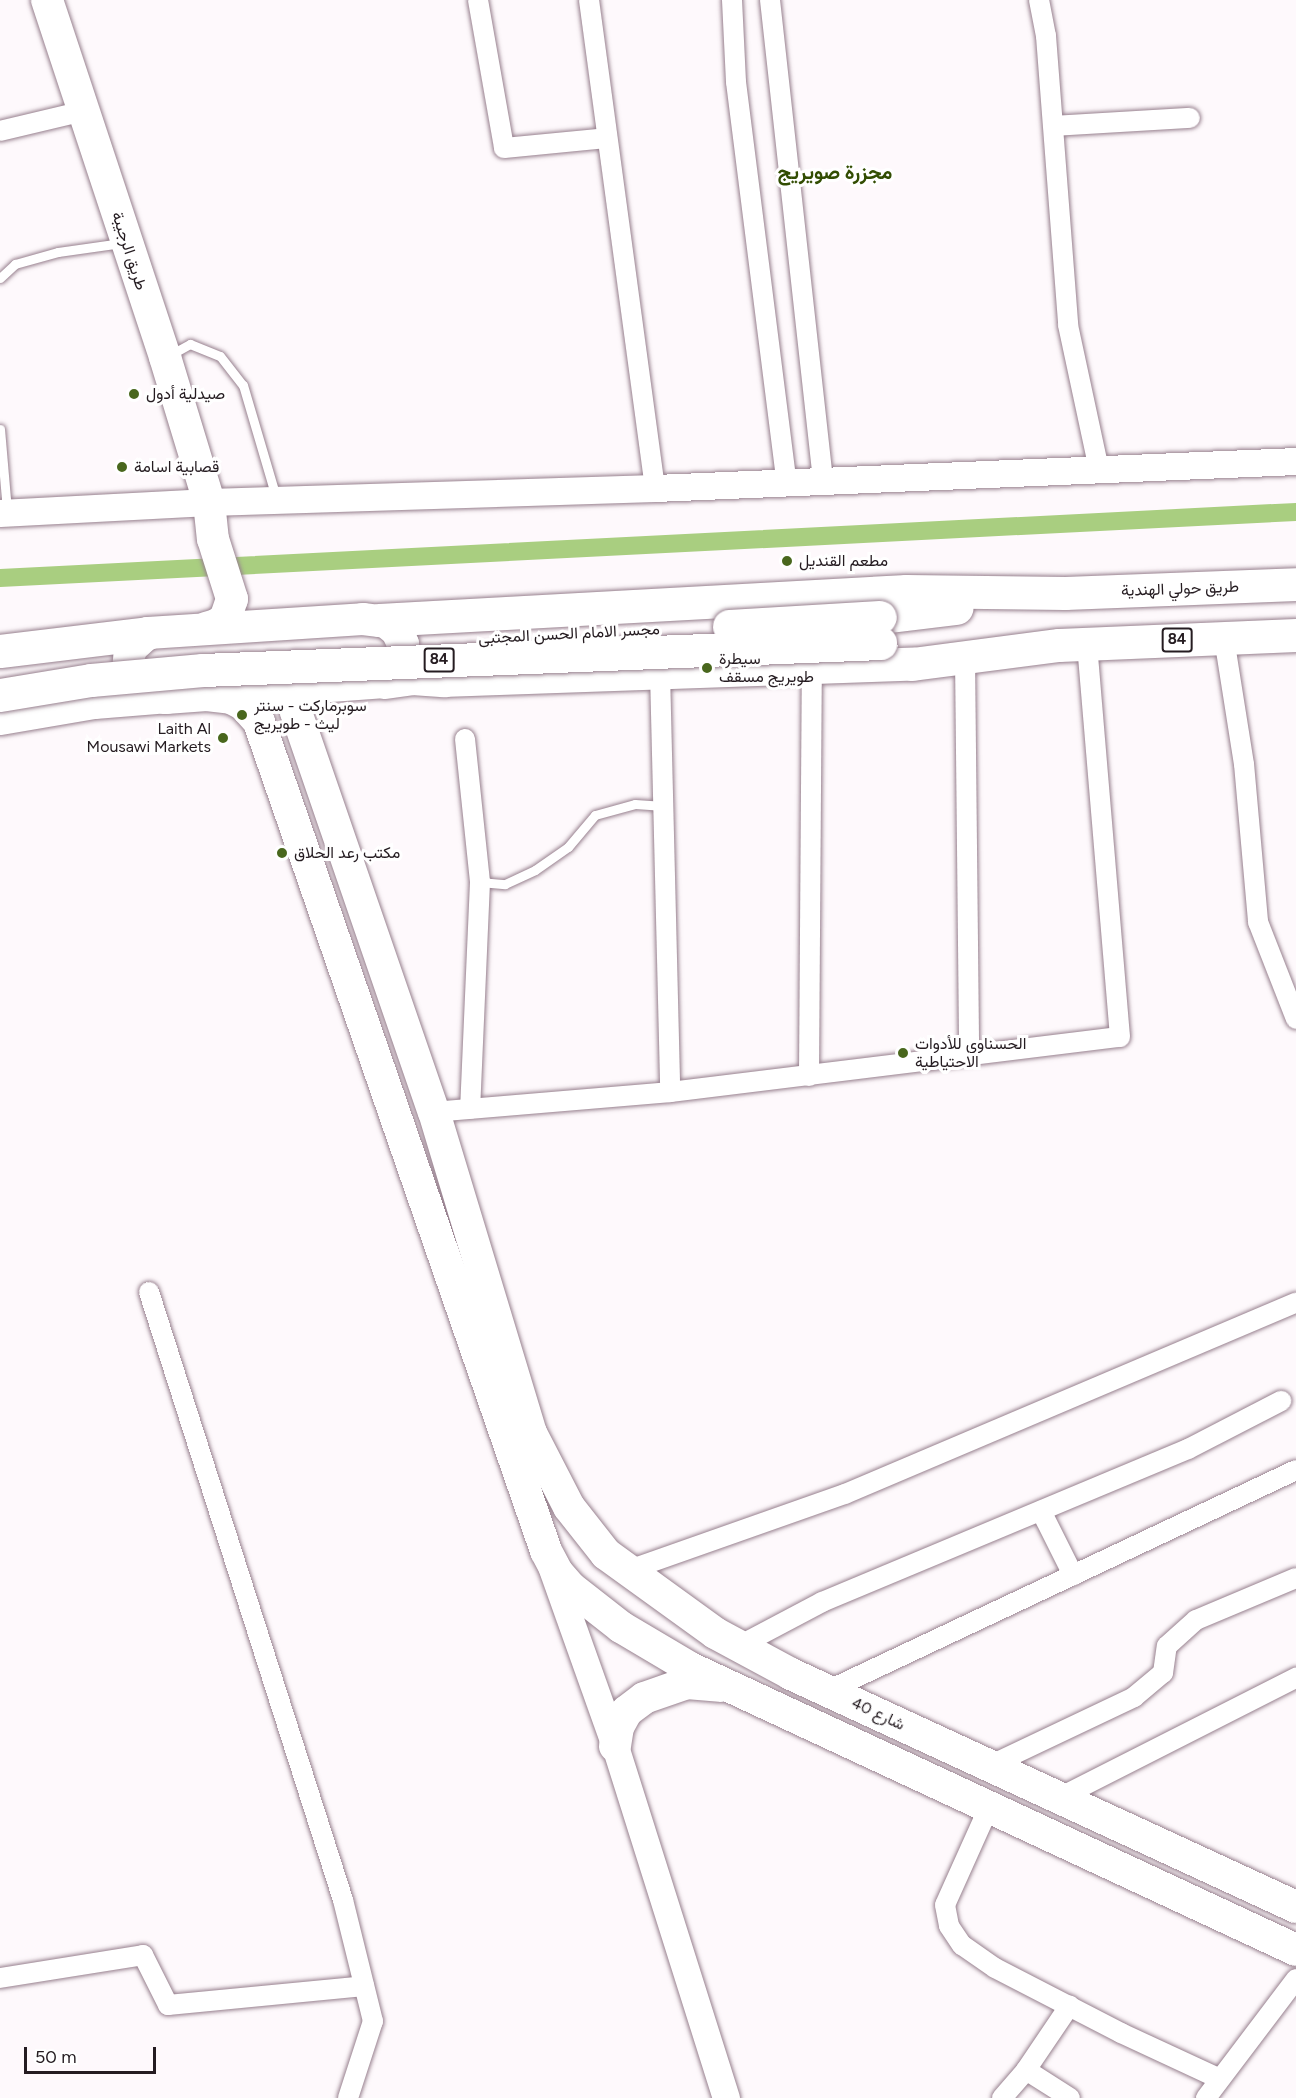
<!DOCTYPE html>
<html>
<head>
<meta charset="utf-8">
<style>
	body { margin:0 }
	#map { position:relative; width:1296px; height:2098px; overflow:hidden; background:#fef9fc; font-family:Figtree,Vazirmatn,sans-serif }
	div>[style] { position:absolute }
	.canal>* { height:18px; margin:-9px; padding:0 9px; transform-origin:9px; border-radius:9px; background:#a9ce80 }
	.roads { filter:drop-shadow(0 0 2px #97808e) drop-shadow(0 0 2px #97808e) }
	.lane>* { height:9px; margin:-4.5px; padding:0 4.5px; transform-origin:4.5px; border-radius:4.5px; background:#fff }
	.street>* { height:20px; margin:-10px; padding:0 10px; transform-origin:10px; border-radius:10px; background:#fff }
	.secondary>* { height:27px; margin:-13.5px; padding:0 13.5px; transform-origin:13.5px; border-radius:13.5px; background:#fff }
	.primary>* { height:32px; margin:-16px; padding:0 16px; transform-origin:16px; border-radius:16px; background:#fff }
	.highway>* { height:33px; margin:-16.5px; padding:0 16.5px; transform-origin:16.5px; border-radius:16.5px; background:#fff }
	.bridges { filter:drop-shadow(0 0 2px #97808e) drop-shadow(0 0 2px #97808e) }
	.highway-bridge>* { height:33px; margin:-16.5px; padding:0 16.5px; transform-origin:16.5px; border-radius:16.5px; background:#fff }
	.dots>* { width:16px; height:16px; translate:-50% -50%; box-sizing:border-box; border:3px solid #fff; border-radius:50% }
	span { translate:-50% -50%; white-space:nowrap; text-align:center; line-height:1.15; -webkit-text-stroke:6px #fff; paint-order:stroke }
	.shield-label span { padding:2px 4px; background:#fff; border:2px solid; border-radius:4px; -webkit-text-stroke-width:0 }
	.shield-label { font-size:15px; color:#251c21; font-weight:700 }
	.street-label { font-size:16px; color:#251c21 }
	.poi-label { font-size:16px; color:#251c21 }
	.left { translate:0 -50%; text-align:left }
	.right { translate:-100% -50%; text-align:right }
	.quarter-label { font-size:20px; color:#324d02; font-weight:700 }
	.scale { position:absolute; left:24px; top:2047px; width:132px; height:27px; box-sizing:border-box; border:3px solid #251c21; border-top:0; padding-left:8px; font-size:18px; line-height:21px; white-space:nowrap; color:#251c21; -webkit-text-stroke:4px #fff; paint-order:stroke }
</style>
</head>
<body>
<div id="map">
	<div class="canal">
		<i style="left:0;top:578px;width:1298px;rotate:-2.92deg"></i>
	</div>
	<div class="roads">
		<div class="lane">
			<i style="left:0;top:278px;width:21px;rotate:-43deg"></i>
			<i style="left:15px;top:264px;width:45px;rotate:-15.6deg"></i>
			<i style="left:58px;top:252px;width:64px;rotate:-8.1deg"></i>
			<i style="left:170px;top:355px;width:23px;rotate:-29deg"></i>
			<i style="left:190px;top:344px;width:32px;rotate:22deg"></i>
			<i style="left:220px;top:356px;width:37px;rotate:52deg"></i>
			<i style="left:243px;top:385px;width:117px;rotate:73.6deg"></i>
			<i style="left:0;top:429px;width:81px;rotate:85.1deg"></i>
			<i style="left:480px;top:882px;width:25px;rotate:5deg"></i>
			<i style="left:505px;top:884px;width:33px;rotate:-25deg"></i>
			<i style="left:535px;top:870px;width:40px;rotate:-34.9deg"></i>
			<i style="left:568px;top:847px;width:42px;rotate:-49.8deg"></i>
			<i style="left:595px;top:815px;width:41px;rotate:-15.4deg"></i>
			<i style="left:635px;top:804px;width:29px;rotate:4deg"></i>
		</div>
		<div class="street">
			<i style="left:478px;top:0;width:150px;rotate:80deg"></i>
			<i style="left:504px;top:148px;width:103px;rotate:-5.5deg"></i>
			<i style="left:589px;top:0;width:492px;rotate:82.3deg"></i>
			<i style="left:732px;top:0;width:82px;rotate:87.2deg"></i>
			<i style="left:736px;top:82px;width:404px;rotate:82.8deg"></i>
			<i style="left:770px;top:0;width:485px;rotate:83.7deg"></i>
			<i style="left:1039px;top:0;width:37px;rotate:79deg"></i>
			<i style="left:1046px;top:36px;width:290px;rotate:85.6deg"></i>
			<i style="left:1068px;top:325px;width:147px;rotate:77.9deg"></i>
			<i style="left:1054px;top:126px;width:136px;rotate:-3.4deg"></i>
			<i style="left:0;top:131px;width:86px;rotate:-13.4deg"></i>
			<i style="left:1224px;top:638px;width:128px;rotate:81deg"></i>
			<i style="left:1244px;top:764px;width:159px;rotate:84.9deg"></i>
			<i style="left:1258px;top:922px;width:104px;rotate:68.6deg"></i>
			<i style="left:965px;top:656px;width:399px;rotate:89.4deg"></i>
			<i style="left:660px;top:672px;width:420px;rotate:88.6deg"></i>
			<i style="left:465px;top:739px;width:144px;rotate:84deg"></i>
			<i style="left:480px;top:882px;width:227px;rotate:92.5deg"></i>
			<i style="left:809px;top:1076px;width:408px;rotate:-89.6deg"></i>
			<i style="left:434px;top:1112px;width:237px;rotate:-4.8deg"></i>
			<i style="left:670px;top:1092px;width:453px;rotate:-7deg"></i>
			<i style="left:1120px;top:1037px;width:395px;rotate:-94.8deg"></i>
			<i style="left:149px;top:1292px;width:638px;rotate:72.3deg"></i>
			<i style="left:343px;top:1900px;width:125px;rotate:76.1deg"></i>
			<i style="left:373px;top:2021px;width:81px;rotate:108deg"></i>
			<i style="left:1041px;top:1511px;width:72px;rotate:63.4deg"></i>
			<i style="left:626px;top:1571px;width:232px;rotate:-19.4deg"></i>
			<i style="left:845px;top:1494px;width:490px;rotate:-23deg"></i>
			<i style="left:739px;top:1646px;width:94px;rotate:-27.9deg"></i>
			<i style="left:822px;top:1602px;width:397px;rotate:-22.7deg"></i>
			<i style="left:1188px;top:1449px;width:105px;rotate:-27.3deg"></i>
			<i style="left:827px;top:1691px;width:518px;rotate:-25.23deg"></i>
			<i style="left:989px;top:1766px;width:161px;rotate:-25.4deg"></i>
			<i style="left:1134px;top:1697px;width:38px;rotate:-40deg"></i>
			<i style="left:1163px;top:1673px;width:27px;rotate:-82deg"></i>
			<i style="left:1167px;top:1646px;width:39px;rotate:-42deg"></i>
			<i style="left:1196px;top:1620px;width:108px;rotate:-22.8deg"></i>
			<i style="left:1059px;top:1798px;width:266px;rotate:-26.9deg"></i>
			<i style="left:989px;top:1807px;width:107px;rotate:114.2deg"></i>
			<i style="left:945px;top:1905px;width:21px;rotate:79deg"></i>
			<i style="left:949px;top:1926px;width:23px;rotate:56deg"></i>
			<i style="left:962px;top:1945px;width:40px;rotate:34.9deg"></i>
			<i style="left:995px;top:1968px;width:142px;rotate:27.3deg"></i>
			<i style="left:1121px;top:2033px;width:109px;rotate:24.9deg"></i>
			<i style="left:0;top:1978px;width:145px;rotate:-9.1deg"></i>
			<i style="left:143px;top:1955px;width:56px;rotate:63.4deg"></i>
			<i style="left:168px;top:2005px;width:197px;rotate:-5.5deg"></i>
			<i style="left:1026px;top:2070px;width:78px;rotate:-55.9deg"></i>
			<i style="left:1002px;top:2098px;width:37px;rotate:-49deg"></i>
			<i style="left:1026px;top:2070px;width:52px;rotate:32.5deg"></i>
			<i style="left:1206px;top:2098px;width:149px;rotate:-52.9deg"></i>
		</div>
		<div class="secondary">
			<i style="left:0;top:513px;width:209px;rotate:-3deg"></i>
			<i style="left:209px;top:502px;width:446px;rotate:-1.8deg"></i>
			<i style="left:655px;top:488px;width:642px;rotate:-2.41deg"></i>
			<i style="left:552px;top:1569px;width:188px;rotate:70.4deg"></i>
			<i style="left:615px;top:1746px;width:369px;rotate:72.5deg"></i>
		</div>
		<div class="primary">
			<i style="left:47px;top:0;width:376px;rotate:71.7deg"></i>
			<i style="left:165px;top:357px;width:152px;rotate:73.1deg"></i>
			<i style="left:209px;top:502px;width:37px;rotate:84deg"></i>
			<i style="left:213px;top:539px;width:63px;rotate:72.4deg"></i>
			<i style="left:232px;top:599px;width:21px;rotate:109deg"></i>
			<i style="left:225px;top:619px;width:11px;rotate:146deg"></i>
			<i style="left:216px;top:625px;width:10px;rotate:163deg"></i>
			<i style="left:363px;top:619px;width:23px;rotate:7deg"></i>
			<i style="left:386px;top:622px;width:14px;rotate:39deg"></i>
			<i style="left:397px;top:631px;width:14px;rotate:65deg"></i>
			<i style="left:403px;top:644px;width:21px;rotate:93deg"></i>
			<i style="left:402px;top:665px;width:14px;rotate:126deg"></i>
			<i style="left:394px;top:676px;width:11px;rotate:146deg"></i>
			<i style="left:385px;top:682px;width:220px;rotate:175.8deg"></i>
			<i style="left:166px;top:698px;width:10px;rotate:-174deg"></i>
			<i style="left:156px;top:697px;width:18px;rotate:-153deg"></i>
			<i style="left:140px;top:689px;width:22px;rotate:-124deg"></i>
			<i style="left:128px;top:671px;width:22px;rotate:-85deg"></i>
			<i style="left:130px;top:649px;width:24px;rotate:-42deg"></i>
			<i style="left:148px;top:633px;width:215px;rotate:-3.7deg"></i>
			<i style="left:322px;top:688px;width:20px;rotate:165deg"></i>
			<i style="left:303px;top:693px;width:12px;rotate:125deg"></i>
			<i style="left:296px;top:703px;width:9px;rotate:90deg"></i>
			<i style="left:296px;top:712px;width:423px;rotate:71deg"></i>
			<i style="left:434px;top:1112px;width:335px;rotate:73.2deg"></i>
			<i style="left:531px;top:1433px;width:22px;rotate:80deg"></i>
			<i style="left:207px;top:695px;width:24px;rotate:7deg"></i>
			<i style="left:231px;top:698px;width:13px;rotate:27deg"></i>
			<i style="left:243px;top:704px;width:24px;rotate:48deg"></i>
			<i style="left:259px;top:722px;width:877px;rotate:70.9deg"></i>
			<i style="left:546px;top:1551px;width:24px;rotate:62deg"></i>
			<i style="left:557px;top:1572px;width:20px;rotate:49deg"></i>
			<i style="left:570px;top:1587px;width:65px;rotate:38.1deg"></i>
			<i style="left:621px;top:1627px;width:80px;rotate:30.7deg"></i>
			<i style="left:690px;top:1668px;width:668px;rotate:24.95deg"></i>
			<i style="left:531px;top:1433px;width:83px;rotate:62.8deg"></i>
			<i style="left:569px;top:1507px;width:60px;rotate:51.8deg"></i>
			<i style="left:606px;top:1554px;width:135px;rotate:35.9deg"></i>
			<i style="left:715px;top:1633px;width:86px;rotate:28.3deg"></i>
			<i style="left:791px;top:1674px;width:556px;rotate:24.77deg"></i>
			<i style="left:615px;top:1746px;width:19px;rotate:-81deg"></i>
			<i style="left:618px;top:1727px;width:18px;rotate:-61deg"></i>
			<i style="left:627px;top:1711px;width:21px;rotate:-37deg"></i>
			<i style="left:644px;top:1698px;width:46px;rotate:-19.2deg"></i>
			<i style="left:687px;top:1683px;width:33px;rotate:5deg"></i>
		</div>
		<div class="highway">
			<i style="left:880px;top:617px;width:77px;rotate:-6.8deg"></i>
			<i style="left:379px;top:620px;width:528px;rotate:-3.15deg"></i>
			<i style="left:906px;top:591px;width:159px;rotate:0.7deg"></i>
			<i style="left:1065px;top:593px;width:231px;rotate:-2.2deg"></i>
			<i style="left:0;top:651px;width:149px;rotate:-6.9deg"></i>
			<i style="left:385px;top:682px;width:27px;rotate:-8deg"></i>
			<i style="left:412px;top:678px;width:32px;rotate:4deg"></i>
			<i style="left:444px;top:680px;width:468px;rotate:-2deg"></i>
			<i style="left:912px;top:664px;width:148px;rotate:-7.4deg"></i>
			<i style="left:1059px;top:645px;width:237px;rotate:-2.4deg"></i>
			<i style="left:0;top:718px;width:95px;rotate:-9.7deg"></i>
			<i style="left:94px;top:702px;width:62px;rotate:-4.6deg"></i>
		</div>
	</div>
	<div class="bridges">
		<div class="highway-bridge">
			<i style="left:729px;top:626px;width:151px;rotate:-3.4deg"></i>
			<i style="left:0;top:695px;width:92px;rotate:-9.4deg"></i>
			<i style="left:91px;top:680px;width:112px;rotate:-5.1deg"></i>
			<i style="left:203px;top:670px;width:678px;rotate:-2.28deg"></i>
		</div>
	</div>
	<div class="dots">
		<i style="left:134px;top:394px;background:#49671d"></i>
		<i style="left:122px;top:467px;background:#49671d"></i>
		<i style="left:787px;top:561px;background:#49671d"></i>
		<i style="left:707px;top:668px;background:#49671d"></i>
		<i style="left:242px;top:715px;background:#49671d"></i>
		<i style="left:223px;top:738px;background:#49671d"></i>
		<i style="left:282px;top:853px;background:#49671d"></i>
		<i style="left:903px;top:1053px;background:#49671d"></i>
	</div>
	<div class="shield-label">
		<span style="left:1177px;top:640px">84</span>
		<span style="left:439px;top:660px">84</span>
	</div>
	<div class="street-label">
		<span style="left:129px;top:251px;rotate:72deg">طريق الرجيبة</span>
		<span style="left:1180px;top:589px;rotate:-2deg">طريق حولي الهندية</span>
		<span style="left:569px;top:634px;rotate:-3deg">مجسر الامام الحسن المجتبى</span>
		<span style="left:878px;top:1714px;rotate:25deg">شارع 40</span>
	</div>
	<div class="poi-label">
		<span class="left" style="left:146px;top:394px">صيدلية أدول</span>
		<span class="left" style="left:134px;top:467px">قصابية اسامة</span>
		<span class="left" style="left:799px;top:561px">مطعم القنديل</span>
		<span class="left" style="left:719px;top:668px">سيطرة<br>طويريج مسقف</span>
		<span class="left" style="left:254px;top:715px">سوبرماركت - سنتر<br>ليث - طويريج</span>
		<span class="right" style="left:211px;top:738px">Laith Al<br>Mousawi Markets</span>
		<span class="left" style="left:294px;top:853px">مكتب رعد الحلاق</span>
		<span class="left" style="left:915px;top:1053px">الحسناوي للأدوات<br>الاحتياطية</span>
	</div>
	<div class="quarter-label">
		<span style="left:835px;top:172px">مجزرة صويريج</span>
	</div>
	<div class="scale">50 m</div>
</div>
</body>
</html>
